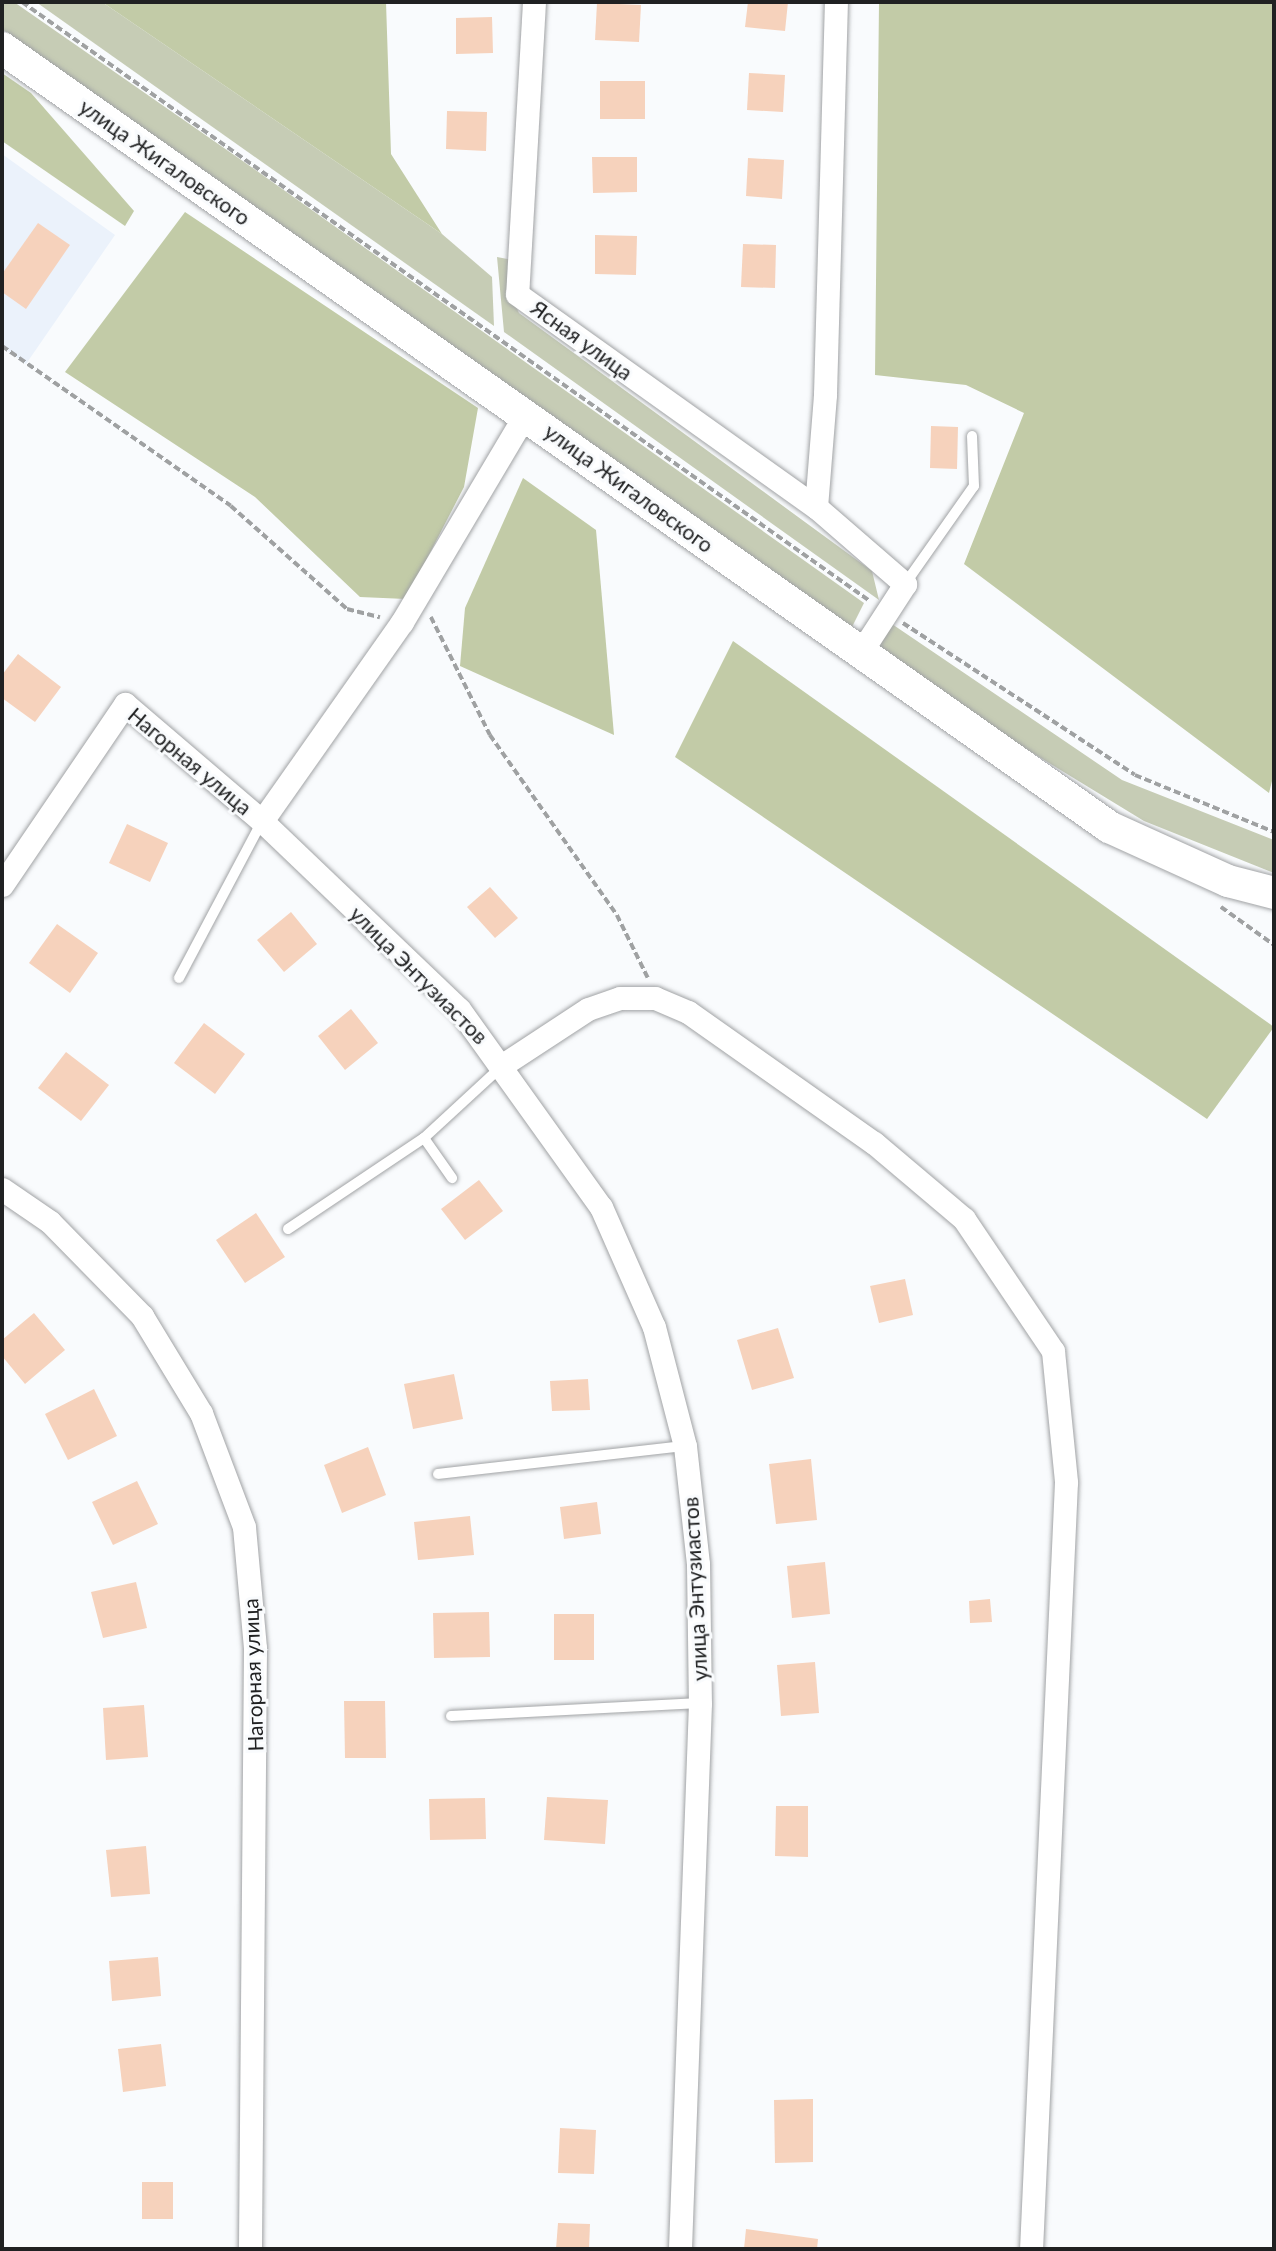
<!DOCTYPE html>
<html>
<head>
<meta charset="utf-8">
<style>
	body { margin:0 }
	#map { position:relative; width:1276px; height:2251px; overflow:hidden; background:#f9fbfd; font-family:Lato,sans-serif }
	div>[style] { position:absolute }
	.built>* { inset:0; background:#ebf2fb }
	.green>* { inset:0; background:#c6ccb5 }
	.forest>* { inset:0; background:#c2cba7 }
	.building>* { inset:0; background:#f6d2bc }
	.path>* { height:3.5px; margin-top:-1.75px; transform-origin:0; background:repeating-linear-gradient(90deg,#9fa1a2 0 7px,transparent 0 10.5px) }
	.roads { filter:drop-shadow(0 0 2px #a1a3a5) drop-shadow(0 0 2px #a1a3a5) }
	.lane>* { height:10px; margin:-5px; padding:0 5px; transform-origin:5px; border-radius:5px; background:#fff }
	.street>* { height:23px; margin:-11.5px; padding:0 11.5px; transform-origin:11.5px; border-radius:11.5px; background:#fff }
	.secondary>* { height:32px; margin:-16px; padding:0 16px; transform-origin:16px; border-radius:16px; background:#fff }
	span { translate:-50% -50%; white-space:nowrap; text-align:center; line-height:1.15; -webkit-text-stroke:6px #f9fbfd; paint-order:stroke }
	.street-label { font-size:21px; color:#202122 }
	.frame { position:absolute; inset:0; border:4px solid #202122; pointer-events:none }
</style>
</head>
<body>
<div id="map">
	<div class="built">
		<i style="clip-path:polygon(2px 154px,115px 235px,26px 364px,2px 347px)"></i>
	</div>
	<div class="green">
		<i style="clip-path:polygon(2px 2px,14px 2px,257px 171px,864px 603px,851px 629px,2px 29px)"></i>
		<i style="clip-path:polygon(36px 2px,102px 2px,442px 234px,492px 277px,494px 326px)"></i>
		<i style="clip-path:polygon(497px 257px,512px 260px,511px 296px,519px 313px,872px 571px,879px 600px,504px 332px)"></i>
		<i style="clip-path:polygon(889px 622px,1122px 780px,1274px 840px,1274px 873px,1144px 821px,936px 694px,878px 655px,876px 639px)"></i>
	</div>
	<div class="forest">
		<i style="clip-path:polygon(102px 2px,386px 2px,391px 154px,442px 234px)"></i>
		<i style="clip-path:polygon(879px 2px,1274px 2px,1274px 773px,1269px 793px,964px 564px,1024px 413px,966px 385px,875px 375px)"></i>
		<i style="clip-path:polygon(2px 73px,31px 93px,134px 211px,125px 226px,2px 141px)"></i>
		<i style="clip-path:polygon(185px 212px,478px 408px,464px 487px,406px 599px,360px 597px,255px 497px,65px 372px)"></i>
		<i style="clip-path:polygon(523px 478px,596px 530px,614px 735px,460px 666px,465px 608px)"></i>
		<i style="clip-path:polygon(733px 641px,1274px 1027px,1207px 1119px,675px 757px)"></i>
	</div>
	<div class="building">
		<i style="clip-path:polygon(748px 2px,788px 2px,785px 31px,745px 27px)"></i>
		<i style="clip-path:polygon(597px 3px,641px 5px,639px 42px,595px 40px)"></i>
		<i style="clip-path:polygon(492px 17px,493px 53px,456px 54px,456px 18px)"></i>
		<i style="clip-path:polygon(749px 73px,785px 75px,783px 112px,747px 110px)"></i>
		<i style="clip-path:polygon(600px 81px,645px 81px,645px 119px,600px 119px)"></i>
		<i style="clip-path:polygon(447px 111px,487px 112px,486px 151px,446px 149px)"></i>
		<i style="clip-path:polygon(592px 157px,637px 157px,637px 192px,593px 193px)"></i>
		<i style="clip-path:polygon(748px 158px,784px 160px,782px 199px,746px 196px)"></i>
		<i style="clip-path:polygon(38px 223px,70px 245px,26px 309px,2px 292px,2px 274px)"></i>
		<i style="clip-path:polygon(595px 235px,637px 236px,636px 275px,595px 274px)"></i>
		<i style="clip-path:polygon(743px 244px,776px 245px,775px 288px,741px 287px)"></i>
		<i style="clip-path:polygon(931px 426px,958px 427px,957px 469px,930px 468px)"></i>
		<i style="clip-path:polygon(18px 654px,61px 687px,35px 722px,2px 698px,2px 675px)"></i>
		<i style="clip-path:polygon(127px 824px,168px 843px,150px 882px,109px 863px)"></i>
		<i style="clip-path:polygon(490px 887px,518px 918px,495px 938px,467px 907px)"></i>
		<i style="clip-path:polygon(291px 912px,317px 944px,284px 972px,257px 940px)"></i>
		<i style="clip-path:polygon(57px 924px,98px 953px,70px 993px,29px 963px)"></i>
		<i style="clip-path:polygon(351px 1009px,378px 1043px,345px 1070px,318px 1036px)"></i>
		<i style="clip-path:polygon(204px 1023px,245px 1054px,215px 1094px,174px 1063px)"></i>
		<i style="clip-path:polygon(66px 1052px,109px 1085px,81px 1121px,38px 1088px)"></i>
		<i style="clip-path:polygon(479px 1180px,503px 1211px,465px 1240px,441px 1209px)"></i>
		<i style="clip-path:polygon(256px 1213px,285px 1257px,245px 1283px,216px 1240px)"></i>
		<i style="clip-path:polygon(905px 1279px,913px 1315px,879px 1323px,870px 1286px)"></i>
		<i style="clip-path:polygon(34px 1313px,65px 1350px,25px 1384px,2px 1356px,2px 1340px)"></i>
		<i style="clip-path:polygon(778px 1328px,794px 1378px,752px 1390px,737px 1340px)"></i>
		<i style="clip-path:polygon(454px 1374px,463px 1419px,413px 1429px,404px 1384px)"></i>
		<i style="clip-path:polygon(588px 1379px,590px 1410px,552px 1411px,550px 1381px)"></i>
		<i style="clip-path:polygon(94px 1389px,117px 1436px,68px 1460px,45px 1414px)"></i>
		<i style="clip-path:polygon(368px 1447px,386px 1495px,342px 1513px,324px 1465px)"></i>
		<i style="clip-path:polygon(811px 1459px,817px 1520px,776px 1524px,769px 1464px)"></i>
		<i style="clip-path:polygon(137px 1481px,158px 1524px,113px 1545px,92px 1502px)"></i>
		<i style="clip-path:polygon(597px 1502px,601px 1534px,564px 1539px,560px 1507px)"></i>
		<i style="clip-path:polygon(470px 1516px,474px 1555px,418px 1560px,414px 1522px)"></i>
		<i style="clip-path:polygon(825px 1562px,830px 1614px,792px 1618px,787px 1566px)"></i>
		<i style="clip-path:polygon(136px 1582px,147px 1628px,103px 1638px,91px 1592px)"></i>
		<i style="clip-path:polygon(990px 1599px,992px 1622px,970px 1623px,969px 1601px)"></i>
		<i style="clip-path:polygon(489px 1612px,490px 1657px,434px 1658px,433px 1613px)"></i>
		<i style="clip-path:polygon(554px 1614px,594px 1614px,594px 1660px,554px 1660px)"></i>
		<i style="clip-path:polygon(815px 1662px,819px 1713px,781px 1716px,777px 1665px)"></i>
		<i style="clip-path:polygon(344px 1701px,385px 1701px,386px 1758px,345px 1758px)"></i>
		<i style="clip-path:polygon(144px 1705px,148px 1757px,106px 1760px,103px 1708px)"></i>
		<i style="clip-path:polygon(547px 1797px,608px 1800px,605px 1844px,544px 1840px)"></i>
		<i style="clip-path:polygon(485px 1798px,486px 1839px,430px 1840px,429px 1799px)"></i>
		<i style="clip-path:polygon(776px 1806px,808px 1806px,808px 1857px,775px 1856px)"></i>
		<i style="clip-path:polygon(146px 1846px,150px 1894px,111px 1897px,106px 1850px)"></i>
		<i style="clip-path:polygon(158px 1957px,161px 1996px,112px 2001px,109px 1961px)"></i>
		<i style="clip-path:polygon(161px 2044px,166px 2086px,123px 2092px,118px 2049px)"></i>
		<i style="clip-path:polygon(813px 2099px,813px 2162px,775px 2163px,774px 2100px)"></i>
		<i style="clip-path:polygon(560px 2128px,596px 2130px,594px 2174px,558px 2173px)"></i>
		<i style="clip-path:polygon(142px 2182px,173px 2182px,173px 2219px,142px 2219px)"></i>
		<i style="clip-path:polygon(558px 2223px,590px 2224px,589px 2249px,556px 2249px)"></i>
		<i style="clip-path:polygon(746px 2229px,818px 2239px,817px 2249px,744px 2249px)"></i>
	</div>
	<div class="path">
		<i style="left:22px;top:2px;width:1038px;rotate:35.24deg"></i>
		<i style="left:2px;top:346px;width:279px;rotate:34.9deg"></i>
		<i style="left:231px;top:506px;width:155px;rotate:41.6deg"></i>
		<i style="left:347px;top:609px;width:34px;rotate:14deg"></i>
		<i style="left:431px;top:617px;width:132px;rotate:63.4deg"></i>
		<i style="left:490px;top:735px;width:220px;rotate:54.8deg"></i>
		<i style="left:617px;top:915px;width:70px;rotate:63.8deg"></i>
		<i style="left:903px;top:623px;width:277px;rotate:33.2deg"></i>
		<i style="left:1135px;top:775px;width:150px;rotate:22.3deg"></i>
		<i style="left:1221px;top:907px;width:65px;rotate:35.6deg"></i>
	</div>
	<div class="roads">
		<div class="lane">
			<i style="left:905px;top:584px;width:120px;rotate:-54.9deg"></i>
			<i style="left:974px;top:486px;width:50px;rotate:-92.3deg"></i>
			<i style="left:179px;top:978px;width:178px;rotate:-62.1deg"></i>
			<i style="left:424px;top:1138px;width:49px;rotate:55deg"></i>
			<i style="left:288px;top:1229px;width:164px;rotate:-33.8deg"></i>
			<i style="left:424px;top:1138px;width:106px;rotate:-42.7deg"></i>
			<i style="left:438px;top:1474px;width:249px;rotate:-6.5deg"></i>
			<i style="left:451px;top:1716px;width:249px;rotate:-3deg"></i>
		</div>
		<div class="street">
			<i style="left:534px;top:2px;width:292px;rotate:93.3deg"></i>
			<i style="left:517px;top:294px;width:367px;rotate:35.5deg"></i>
			<i style="left:816px;top:507px;width:118px;rotate:40.9deg"></i>
			<i style="left:905px;top:584px;width:85px;rotate:122.9deg"></i>
			<i style="left:816px;top:507px;width:113px;rotate:-85.4deg"></i>
			<i style="left:825px;top:394px;width:392px;rotate:-88.4deg"></i>
			<i style="left:262px;top:821px;width:243px;rotate:-54.9deg"></i>
			<i style="left:402px;top:622px;width:243px;rotate:-59.3deg"></i>
			<i style="left:2px;top:885px;width:219px;rotate:-55.8deg"></i>
			<i style="left:125px;top:704px;width:180px;rotate:40.5deg"></i>
			<i style="left:262px;top:821px;width:272px;rotate:43.7deg"></i>
			<i style="left:459px;top:1009px;width:244px;rotate:54.4deg"></i>
			<i style="left:601px;top:1207px;width:131px;rotate:66.2deg"></i>
			<i style="left:654px;top:1327px;width:123px;rotate:75.4deg"></i>
			<i style="left:685px;top:1446px;width:119px;rotate:83.7deg"></i>
			<i style="left:698px;top:1564px;width:139px;rotate:89.2deg"></i>
			<i style="left:700px;top:1703px;width:546px;rotate:92.1deg"></i>
			<i style="left:504px;top:1064px;width:100px;rotate:-33.2deg"></i>
			<i style="left:588px;top:1009px;width:34px;rotate:-19deg"></i>
			<i style="left:620px;top:998px;width:35px"></i>
			<i style="left:655px;top:998px;width:36px;rotate:23deg"></i>
			<i style="left:688px;top:1012px;width:228px;rotate:35.2deg"></i>
			<i style="left:874px;top:1143px;width:118px;rotate:40.2deg"></i>
			<i style="left:964px;top:1219px;width:159px;rotate:56deg"></i>
			<i style="left:1053px;top:1351px;width:132px;rotate:84.3deg"></i>
			<i style="left:1066px;top:1482px;width:768px;rotate:92.61deg"></i>
			<i style="left:2px;top:1189px;width:58px;rotate:34.5deg"></i>
			<i style="left:50px;top:1222px;width:132px;rotate:45.6deg"></i>
			<i style="left:142px;top:1316px;width:114px;rotate:58.7deg"></i>
			<i style="left:201px;top:1413px;width:122px;rotate:69.3deg"></i>
			<i style="left:244px;top:1527px;width:121px;rotate:84.8deg"></i>
			<i style="left:255px;top:1648px;width:601px;rotate:90.48deg"></i>
		</div>
		<div class="secondary">
			<i style="left:2px;top:48px;width:1354px;rotate:35.13deg"></i>
			<i style="left:1109px;top:827px;width:131px;rotate:24.4deg"></i>
			<i style="left:1228px;top:881px;width:48px;rotate:14.6deg"></i>
		</div>
	</div>
	<div class="street-label">
		<span style="left:165px;top:162px;rotate:35deg">улица Жигаловского</span>
		<span style="left:582px;top:340px;rotate:36deg">Ясная улица</span>
		<span style="left:629px;top:488px;rotate:36deg">улица Жигаловского</span>
		<span style="left:190px;top:761px;rotate:40deg">Нагорная улица</span>
		<span style="left:419px;top:975px;rotate:45deg">улица Энтузиастов</span>
		<span style="left:695px;top:1589px;rotate:-93deg">улица Энтузиастов</span>
		<span style="left:253px;top:1675px;rotate:-92deg">Нагорная улица</span>
	</div>
	<div class="frame"></div>
</div>
</body>
</html>
